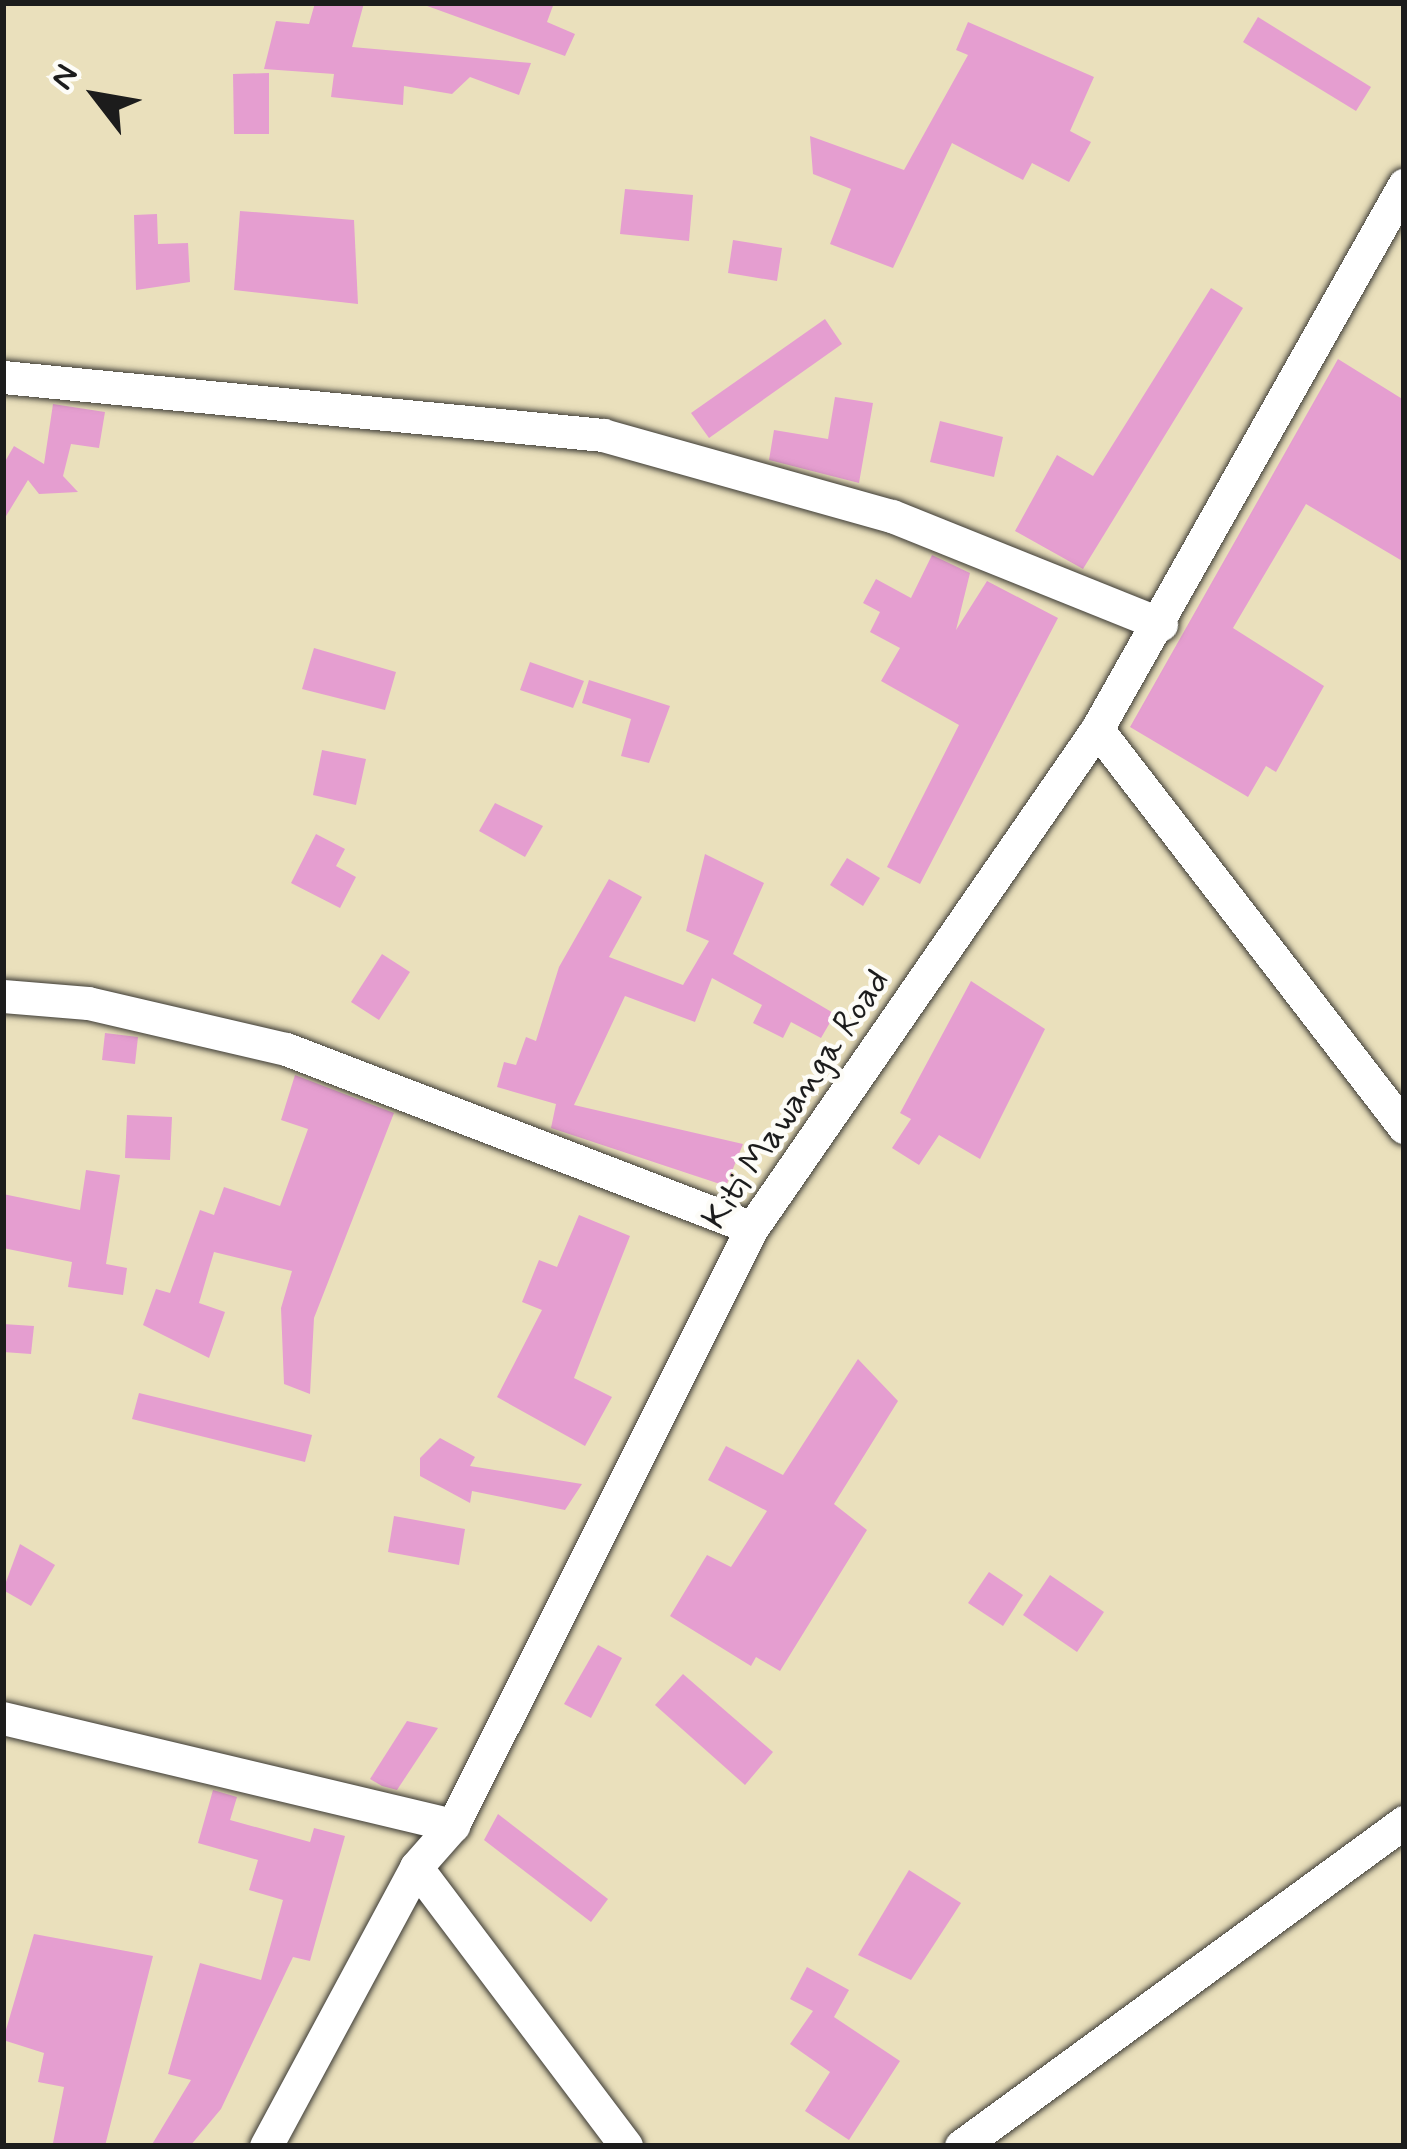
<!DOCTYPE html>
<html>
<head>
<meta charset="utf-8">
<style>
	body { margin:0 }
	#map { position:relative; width:1407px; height:2149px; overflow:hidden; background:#eae0bc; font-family:Mynerve,sans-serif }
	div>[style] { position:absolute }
	.building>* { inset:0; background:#e59ed0 }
	.roads { filter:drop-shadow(0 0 3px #3b3934) drop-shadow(0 0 3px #3b3934) }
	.minor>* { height:33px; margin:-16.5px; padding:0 16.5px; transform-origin:16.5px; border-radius:16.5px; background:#fff }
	span { translate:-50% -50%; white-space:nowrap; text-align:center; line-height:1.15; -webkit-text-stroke:9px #fdfcf7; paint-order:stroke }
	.street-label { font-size:36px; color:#1c1c1c }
	.frame { position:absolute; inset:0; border:6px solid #1c1c1c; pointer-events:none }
	.north { position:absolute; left:36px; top:36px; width:120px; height:120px; -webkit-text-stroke:9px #fdfcf7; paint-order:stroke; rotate:301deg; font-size:33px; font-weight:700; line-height:48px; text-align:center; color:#1c1c1c }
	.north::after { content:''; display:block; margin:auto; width:42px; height:54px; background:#1c1c1c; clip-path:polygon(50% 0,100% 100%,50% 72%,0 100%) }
</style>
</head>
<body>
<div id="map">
	<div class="building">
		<i style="clip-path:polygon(315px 3px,364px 3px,352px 47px,531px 63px,519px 95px,470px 77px,452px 94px,404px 86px,403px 105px,331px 97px,334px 74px,264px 69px,276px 21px,309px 24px)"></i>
		<i style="clip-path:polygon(419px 3px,554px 3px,547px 22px,575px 34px,565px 56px)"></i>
		<i style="clip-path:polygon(1258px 17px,1371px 87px,1356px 111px,1243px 42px)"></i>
		<i style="clip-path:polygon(968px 22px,1094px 77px,1070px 131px,1091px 142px,1069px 182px,1032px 163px,1023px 180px,952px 143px,893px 268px,830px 244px,851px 189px,813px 174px,810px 136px,904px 170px,968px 55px,956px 50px)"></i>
		<i style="clip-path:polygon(269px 73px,269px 134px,234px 134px,233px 74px)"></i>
		<i style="clip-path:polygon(625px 189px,693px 195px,689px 241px,620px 234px)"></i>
		<i style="clip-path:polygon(240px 211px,354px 220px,358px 304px,234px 290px)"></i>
		<i style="clip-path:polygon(157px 214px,158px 244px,188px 243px,190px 282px,136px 290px,134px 215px)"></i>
		<i style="clip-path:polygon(733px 240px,782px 248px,777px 281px,728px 273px)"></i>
		<i style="clip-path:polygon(1211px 288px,1243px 308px,1083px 569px,1015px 531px,1057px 455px,1093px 476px)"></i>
		<i style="clip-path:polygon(825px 319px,842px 344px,709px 438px,691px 413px)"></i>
		<i style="clip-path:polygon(1338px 359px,1404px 400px,1404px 562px,1306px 504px,1233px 628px,1324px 686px,1276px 772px,1266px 766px,1248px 797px,1130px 727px)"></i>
		<i style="clip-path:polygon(835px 397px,873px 403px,859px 483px,769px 460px,774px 430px,828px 439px)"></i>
		<i style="clip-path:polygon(53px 404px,105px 412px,99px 448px,71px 444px,63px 476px,78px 492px,39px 494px,28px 480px,3px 521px,3px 465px,14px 446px,44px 464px)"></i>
		<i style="clip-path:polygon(940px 421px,1003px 437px,994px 477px,930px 462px)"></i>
		<i style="clip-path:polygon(932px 555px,970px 573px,956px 630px,987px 581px,1058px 618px,920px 884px,887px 867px,959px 725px,881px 681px,900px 648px,870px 632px,880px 612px,863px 603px,876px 579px,911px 598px)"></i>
		<i style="clip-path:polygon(314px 648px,396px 672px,385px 710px,302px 689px)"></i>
		<i style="clip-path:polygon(530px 662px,584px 681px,573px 708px,520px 690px)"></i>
		<i style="clip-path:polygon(589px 680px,670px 706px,649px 763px,621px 756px,631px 719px,582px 703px)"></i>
		<i style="clip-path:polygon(322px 750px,366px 759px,356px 805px,313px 795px)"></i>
		<i style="clip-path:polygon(495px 803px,543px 826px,525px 857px,479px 831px)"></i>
		<i style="clip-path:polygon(316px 834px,345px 849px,336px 866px,356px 877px,340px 908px,291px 883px)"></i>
		<i style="clip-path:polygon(705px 854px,764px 883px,733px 954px,835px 1014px,821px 1038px,791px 1022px,783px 1038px,753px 1023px,762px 1005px,712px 978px,695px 1022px,625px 996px,574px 1105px,743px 1144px,726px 1186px,551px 1128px,556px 1104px,497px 1087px,504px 1062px,516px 1065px,526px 1037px,536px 1041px,559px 967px,609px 879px,642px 897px,609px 957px,683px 985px,709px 941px,686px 931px)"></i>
		<i style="clip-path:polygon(847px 858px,880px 878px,863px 906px,830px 885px)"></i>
		<i style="clip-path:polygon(382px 954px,410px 972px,379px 1020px,351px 1002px)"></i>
		<i style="clip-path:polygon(971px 981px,1045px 1029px,980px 1159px,939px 1135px,919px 1165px,892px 1148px,911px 1119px,900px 1113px)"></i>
		<i style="clip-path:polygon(105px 1033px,138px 1037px,135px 1064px,102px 1060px)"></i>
		<i style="clip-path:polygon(295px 1075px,394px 1113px,314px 1318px,310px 1394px,284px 1384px,281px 1308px,292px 1271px,214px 1252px,199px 1303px,225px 1312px,209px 1358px,143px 1325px,156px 1289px,170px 1293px,200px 1210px,214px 1215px,224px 1187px,280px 1206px,308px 1129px,281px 1120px)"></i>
		<i style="clip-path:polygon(127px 1115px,172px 1117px,170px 1160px,125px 1158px)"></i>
		<i style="clip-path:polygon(86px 1170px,120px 1175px,106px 1264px,127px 1268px,123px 1295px,68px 1287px,72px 1262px,3px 1248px,3px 1194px,80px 1210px)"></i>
		<i style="clip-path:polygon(579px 1215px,630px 1236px,574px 1378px,612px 1397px,585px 1446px,497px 1397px,542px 1310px,522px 1302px,539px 1260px,557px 1267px)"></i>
		<i style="clip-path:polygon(3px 1324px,34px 1326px,31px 1354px,3px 1352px)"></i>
		<i style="clip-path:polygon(858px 1359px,898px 1401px,834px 1504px,867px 1530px,780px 1671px,756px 1657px,751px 1666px,670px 1616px,707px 1555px,731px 1567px,767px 1511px,708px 1480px,726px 1446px,783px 1475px)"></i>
		<i style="clip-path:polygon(139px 1393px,312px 1435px,305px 1462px,132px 1419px)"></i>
		<i style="clip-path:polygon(440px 1438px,475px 1457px,470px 1466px,582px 1484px,565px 1510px,472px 1491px,470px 1503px,420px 1476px,420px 1458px)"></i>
		<i style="clip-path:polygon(394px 1516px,465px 1529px,459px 1565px,388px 1552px)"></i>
		<i style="clip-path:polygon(20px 1544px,55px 1565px,31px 1606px,3px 1590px)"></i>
		<i style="clip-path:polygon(989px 1572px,1023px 1595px,1003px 1626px,968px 1603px)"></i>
		<i style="clip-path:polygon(1050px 1575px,1104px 1612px,1077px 1652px,1023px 1615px)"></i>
		<i style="clip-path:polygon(598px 1645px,622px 1658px,591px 1718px,564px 1704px)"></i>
		<i style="clip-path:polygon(683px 1674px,773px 1752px,745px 1785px,655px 1705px)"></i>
		<i style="clip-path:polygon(407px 1721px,438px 1728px,397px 1790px,382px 1786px,370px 1779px)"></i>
		<i style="clip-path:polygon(213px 1790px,237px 1797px,230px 1820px,310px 1842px,314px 1828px,345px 1836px,310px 1961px,293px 1957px,221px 2109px,190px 2146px,151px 2146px,191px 2080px,168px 2074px,200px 1963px,261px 1980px,283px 1900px,249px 1890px,258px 1860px,198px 1843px)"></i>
		<i style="clip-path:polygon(498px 1814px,608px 1899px,591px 1922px,484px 1840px)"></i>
		<i style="clip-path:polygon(909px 1870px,961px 1903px,911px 1980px,858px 1955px)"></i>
		<i style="clip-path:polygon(34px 1934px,153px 1956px,105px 2146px,53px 2143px,64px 2087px,38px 2082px,44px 2053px,3px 2040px)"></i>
		<i style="clip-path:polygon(807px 1967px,849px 1990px,834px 2017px,900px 2061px,849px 2140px,805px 2111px,830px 2072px,790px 2044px,813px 2011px,790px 1999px)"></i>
	</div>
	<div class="roads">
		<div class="minor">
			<i style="left:3px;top:377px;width:603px;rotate:5.52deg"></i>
			<i style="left:603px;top:435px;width:300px;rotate:15.7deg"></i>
			<i style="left:892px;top:516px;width:290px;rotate:21.9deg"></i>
			<i style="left:1097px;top:729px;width:503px;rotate:52.35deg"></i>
			<i style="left:3px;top:996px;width:85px;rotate:4.7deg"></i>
			<i style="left:88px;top:1003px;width:203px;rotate:13.1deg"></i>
			<i style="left:286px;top:1049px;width:499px;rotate:21deg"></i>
			<i style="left:3px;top:1718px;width:463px;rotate:13.4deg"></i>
			<i style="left:416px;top:1867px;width:349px;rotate:53deg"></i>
			<i style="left:266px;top:2146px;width:317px;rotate:-61.7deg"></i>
			<i style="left:416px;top:1867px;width:56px;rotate:-48.6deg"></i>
			<i style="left:453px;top:1825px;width:668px;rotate:-63.4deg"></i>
			<i style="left:752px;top:1228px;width:607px;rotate:-55.34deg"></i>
			<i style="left:1097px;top:729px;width:625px;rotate:-60.56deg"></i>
			<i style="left:961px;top:2146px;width:549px;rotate:-36.18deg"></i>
		</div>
	</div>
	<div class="street-label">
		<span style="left:797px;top:1100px;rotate:-56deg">Kiti Mawanga Road</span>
	</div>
	<div class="frame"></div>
	<div class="north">N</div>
</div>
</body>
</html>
